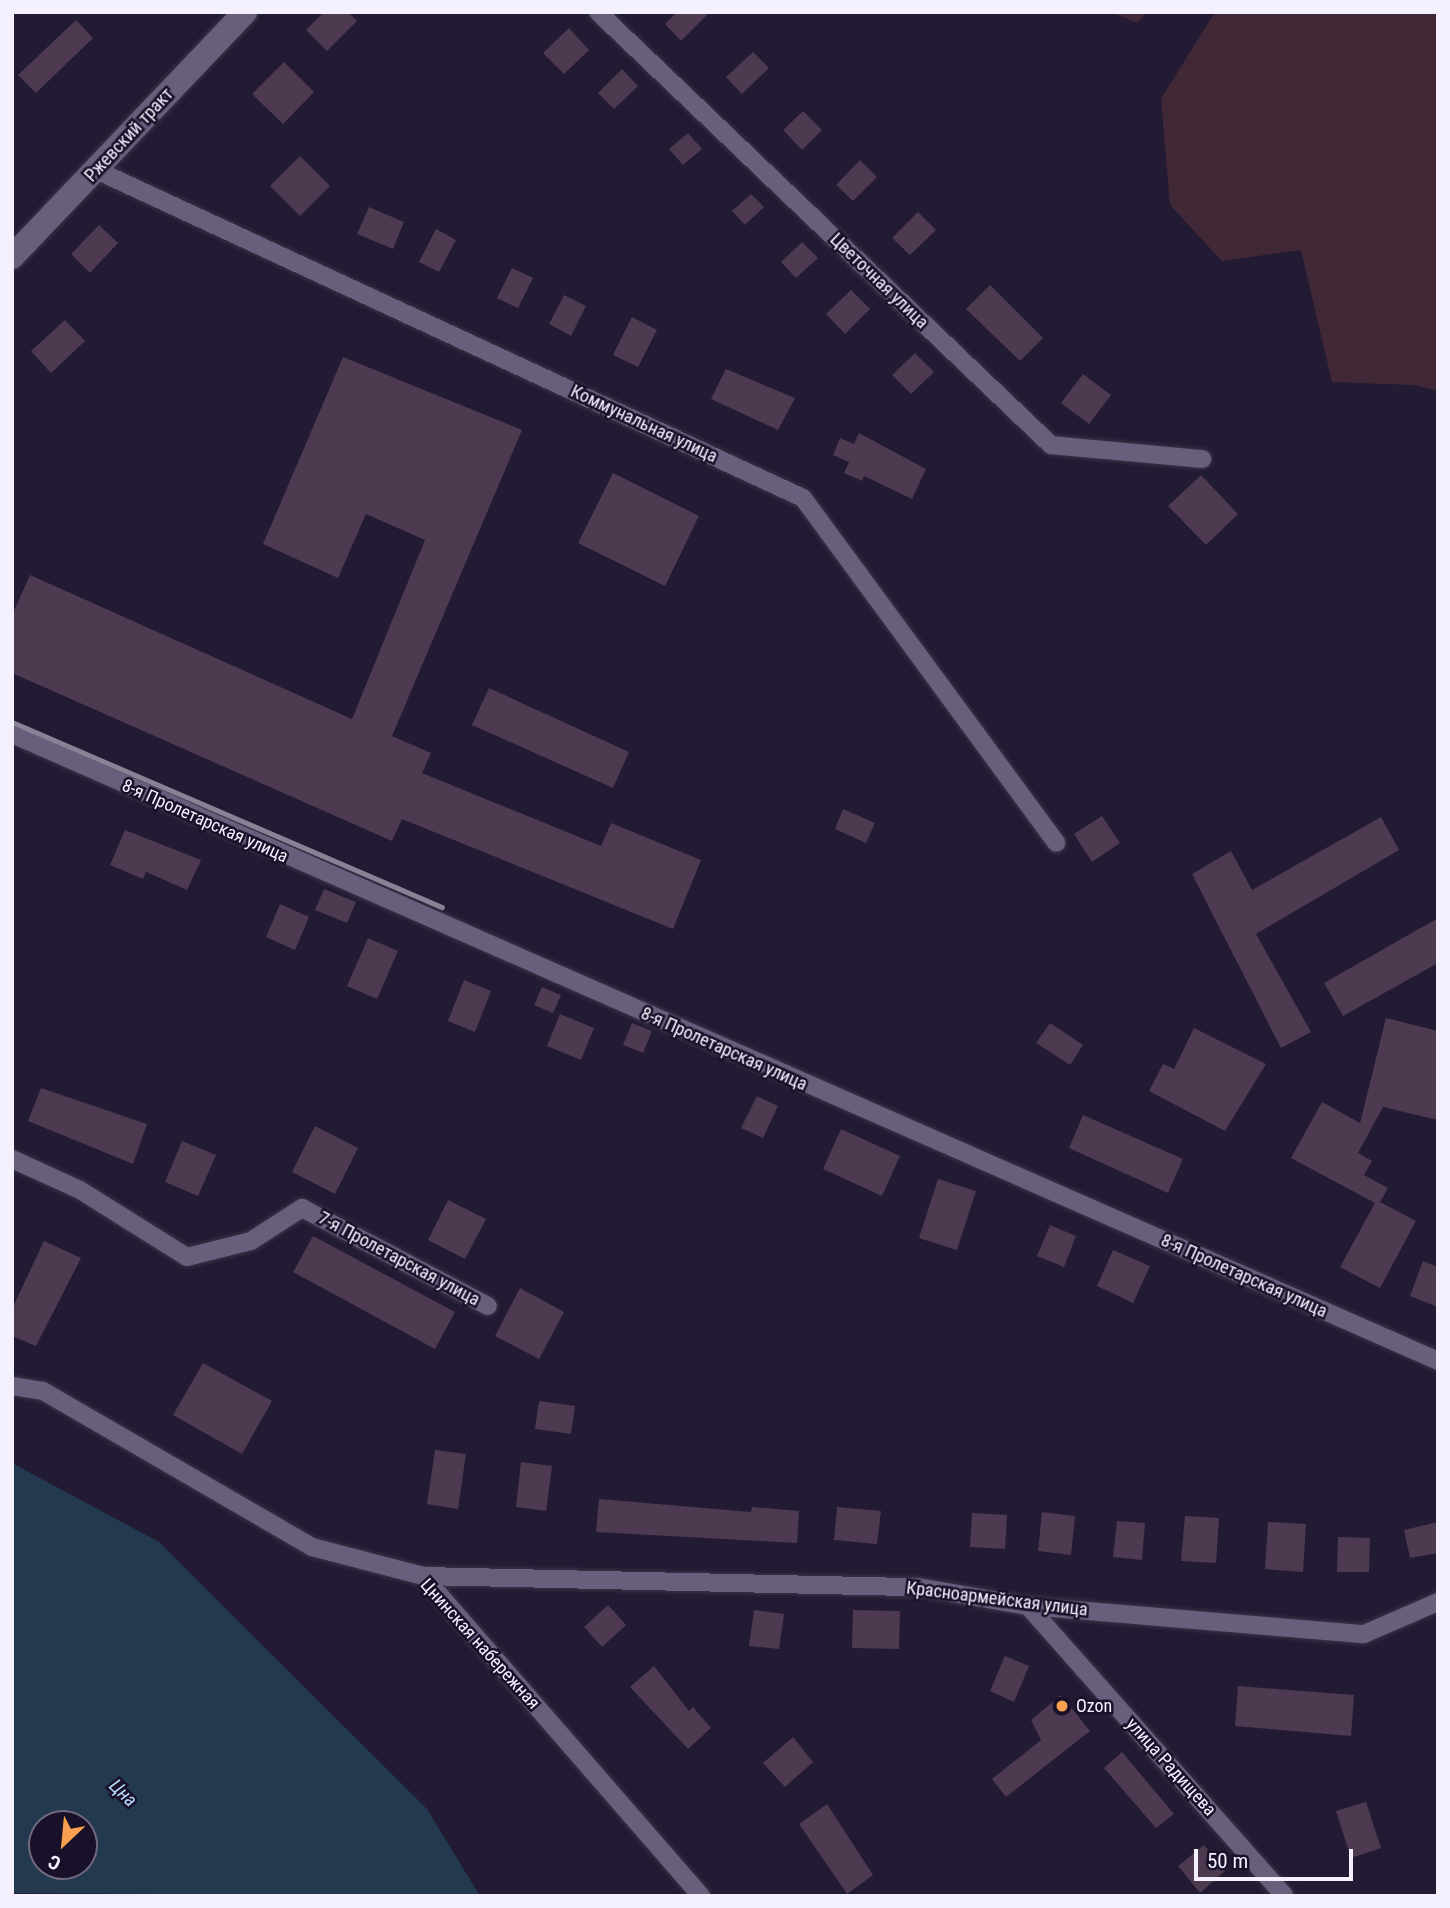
<!DOCTYPE html>
<html>
<head>
<meta charset="utf-8">
<style>
	body { margin:0 }
	#map { position:relative; width:1450px; height:1908px; overflow:hidden; background:#221b33; font-family:"Roboto Condensed",sans-serif }
	div>[style] { position:absolute }
	.green>* { inset:0; background:#412836 }
	.water>* { inset:0; background:#22394f }
	.building>* { inset:0; background:#4d3950 }
	.roads { filter:drop-shadow(0 0 2px #3a3448) drop-shadow(0 0 2px #3a3448) }
	.minor>* { height:18px; margin:-9px; padding:0 9px; transform-origin:9px; border-radius:9px; background:#675f7c }
	.secondary>* { height:24px; margin:-12px; padding:0 12px; transform-origin:12px; border-radius:12px; background:#675f7c }
	.rail>* { height:5px; margin:-2.5px; padding:0 2.5px; transform-origin:2.5px; border-radius:2.5px; background:#888295 }
	.dots>* { width:19px; height:19px; translate:-50% -50%; box-sizing:border-box; border:4px solid #191129; border-radius:50% }
	span { translate:-50% -50%; white-space:nowrap; text-align:center; line-height:1.15; -webkit-text-stroke:5px #191129; paint-order:stroke }
	.street-label { font-size:18px; color:#f4f0fe }
	.poi-label { font-size:18px; color:#f4f0fe }
	.left { translate:0 -50%; text-align:left }
	.water-label { font-size:19px; color:#b4d9fc; font-style:italic }
	.frame { position:absolute; inset:0; border:14px solid #f4f0fe; pointer-events:none }
	.north { position:absolute; left:28px; top:1810px; width:70px; height:70px; box-sizing:border-box; background:#191129; border:2px solid #716a7e; border-radius:50%; rotate:206deg; font-size:19px; font-weight:700; line-height:28px; text-align:center; color:#f4f0fe }
	.north::after { content:''; display:block; margin:auto; width:24px; height:32px; background:#fa9f4f; clip-path:polygon(50% 0,100% 100%,50% 72%,0 100%) }
	.scale { position:absolute; left:1194px; top:1849px; width:159px; height:32px; box-sizing:border-box; border:4px solid #f4f0fe; border-top:0; padding-left:9px; font-size:21px; line-height:24px; white-space:nowrap; color:#f4f0fe; -webkit-text-stroke:5px #191129; paint-order:stroke }
</style>
</head>
<body>
<div id="map">
	<div class="green">
		<i style="clip-path:polygon(1111px 12px,1147px 12px,1137px 23px)"></i>
		<i style="clip-path:polygon(1215px 12px,1438px 12px,1438px 391px,1414px 385px,1332px 382px,1301px 250px,1222px 261px,1170px 205px,1161px 99px)"></i>
	</div>
	<div class="water">
		<i style="clip-path:polygon(evenodd,12px 1463px,159px 1542px,427px 1809px,480px 1896px,12px 1893px,12px 1463px,42px 1824px,84px 1824px,84px 1866px,42px 1866px,42px 1824px)"></i>
	</div>
	<div class="building">
		<i style="clip-path:polygon(324px 12px,348px 12px,357px 21px,327px 51px,306px 30px)"></i>
		<i style="clip-path:polygon(677px 12px,710px 12px,681px 41px,665px 24px)"></i>
		<i style="clip-path:polygon(76px 20px,93px 38px,36px 93px,18px 75px)"></i>
		<i style="clip-path:polygon(569px 28px,589px 50px,564px 74px,543px 53px)"></i>
		<i style="clip-path:polygon(753px 52px,769px 68px,742px 94px,726px 77px)"></i>
		<i style="clip-path:polygon(284px 62px,314px 92px,283px 124px,252px 94px)"></i>
		<i style="clip-path:polygon(622px 69px,638px 86px,614px 109px,598px 93px)"></i>
		<i style="clip-path:polygon(803px 111px,822px 130px,802px 150px,783px 130px)"></i>
		<i style="clip-path:polygon(688px 133px,702px 149px,683px 165px,669px 149px)"></i>
		<i style="clip-path:polygon(300px 156px,330px 186px,300px 216px,270px 186px)"></i>
		<i style="clip-path:polygon(860px 160px,877px 177px,853px 201px,836px 185px)"></i>
		<i style="clip-path:polygon(751px 194px,764px 207px,745px 225px,732px 211px)"></i>
		<i style="clip-path:polygon(369px 207px,404px 222px,393px 249px,357px 234px)"></i>
		<i style="clip-path:polygon(918px 212px,936px 230px,910px 255px,892px 238px)"></i>
		<i style="clip-path:polygon(99px 225px,118px 243px,90px 273px,71px 254px)"></i>
		<i style="clip-path:polygon(436px 229px,456px 240px,439px 272px,419px 262px)"></i>
		<i style="clip-path:polygon(802px 242px,818px 258px,796px 278px,781px 262px)"></i>
		<i style="clip-path:polygon(512px 268px,533px 278px,518px 308px,497px 298px)"></i>
		<i style="clip-path:polygon(990px 285px,1043px 338px,1020px 361px,966px 309px)"></i>
		<i style="clip-path:polygon(851px 290px,870px 309px,845px 334px,826px 314px)"></i>
		<i style="clip-path:polygon(564px 295px,586px 306px,571px 336px,549px 324px)"></i>
		<i style="clip-path:polygon(632px 317px,657px 330px,638px 367px,613px 355px)"></i>
		<i style="clip-path:polygon(65px 320px,85px 341px,51px 373px,31px 351px)"></i>
		<i style="clip-path:polygon(915px 353px,934px 372px,911px 394px,892px 375px)"></i>
		<i style="clip-path:polygon(343px 357px,522px 430px,392px 736px,431px 753px,422px 773px,601px 846px,611px 823px,701px 860px,673px 929px,402px 819px,392px 841px,12px 673px,12px 615px,30px 575px,352px 719px,425px 540px,366px 514px,338px 578px,263px 544px)"></i>
		<i style="clip-path:polygon(726px 369px,795px 398px,778px 430px,711px 399px)"></i>
		<i style="clip-path:polygon(1083px 374px,1111px 395px,1089px 424px,1061px 403px)"></i>
		<i style="clip-path:polygon(859px 433px,926px 469px,912px 499px,864px 476px,862px 481px,844px 473px,849px 462px,833px 455px,840px 438px,854px 444px)"></i>
		<i style="clip-path:polygon(613px 473px,699px 516px,665px 586px,578px 543px)"></i>
		<i style="clip-path:polygon(1201px 475px,1238px 514px,1206px 545px,1168px 506px)"></i>
		<i style="clip-path:polygon(489px 688px,629px 752px,613px 788px,472px 725px)"></i>
		<i style="clip-path:polygon(843px 809px,875px 823px,866px 843px,835px 829px)"></i>
		<i style="clip-path:polygon(1102px 816px,1120px 843px,1092px 862px,1074px 834px)"></i>
		<i style="clip-path:polygon(1381px 817px,1399px 850px,1256px 934px,1311px 1032px,1281px 1048px,1192px 874px,1231px 851px,1252px 890px)"></i>
		<i style="clip-path:polygon(125px 830px,201px 860px,187px 890px,146px 872px,143px 879px,110px 865px)"></i>
		<i style="clip-path:polygon(324px 889px,356px 902px,347px 923px,315px 910px)"></i>
		<i style="clip-path:polygon(280px 904px,309px 917px,295px 950px,266px 937px)"></i>
		<i style="clip-path:polygon(1438px 918px,1438px 963px,1343px 1016px,1324px 983px)"></i>
		<i style="clip-path:polygon(368px 938px,398px 951px,377px 999px,347px 986px)"></i>
		<i style="clip-path:polygon(464px 980px,491px 991px,475px 1032px,448px 1021px)"></i>
		<i style="clip-path:polygon(542px 987px,561px 995px,553px 1013px,534px 1005px)"></i>
		<i style="clip-path:polygon(560px 1014px,594px 1028px,581px 1060px,547px 1046px)"></i>
		<i style="clip-path:polygon(1386px 1018px,1438px 1031px,1438px 1120px,1383px 1107px,1358px 1153px,1372px 1161px,1364px 1175px,1388px 1188px,1380px 1202px,1416px 1221px,1380px 1288px,1340px 1267px,1375px 1203px,1291px 1158px,1322px 1102px,1360px 1123px)"></i>
		<i style="clip-path:polygon(632px 1023px,652px 1031px,643px 1053px,623px 1045px)"></i>
		<i style="clip-path:polygon(1050px 1023px,1083px 1045px,1070px 1065px,1036px 1043px)"></i>
		<i style="clip-path:polygon(1194px 1028px,1266px 1064px,1225px 1131px,1149px 1091px,1163px 1064px,1174px 1069px)"></i>
		<i style="clip-path:polygon(41px 1088px,147px 1124px,133px 1164px,28px 1121px)"></i>
		<i style="clip-path:polygon(757px 1096px,778px 1106px,763px 1138px,741px 1128px)"></i>
		<i style="clip-path:polygon(1083px 1115px,1183px 1159px,1168px 1193px,1069px 1148px)"></i>
		<i style="clip-path:polygon(315px 1126px,358px 1148px,335px 1194px,292px 1172px)"></i>
		<i style="clip-path:polygon(841px 1129px,900px 1156px,882px 1196px,823px 1169px)"></i>
		<i style="clip-path:polygon(182px 1141px,216px 1155px,198px 1196px,165px 1182px)"></i>
		<i style="clip-path:polygon(938px 1179px,976px 1191px,957px 1250px,919px 1238px)"></i>
		<i style="clip-path:polygon(448px 1200px,486px 1219px,465px 1259px,428px 1240px)"></i>
		<i style="clip-path:polygon(1050px 1225px,1076px 1236px,1064px 1267px,1037px 1256px)"></i>
		<i style="clip-path:polygon(313px 1236px,455px 1312px,435px 1349px,293px 1272px)"></i>
		<i style="clip-path:polygon(44px 1241px,81px 1258px,36px 1346px,12px 1336px,12px 1309px)"></i>
		<i style="clip-path:polygon(1113px 1250px,1150px 1266px,1133px 1303px,1097px 1286px)"></i>
		<i style="clip-path:polygon(1423px 1261px,1438px 1267px,1438px 1307px,1410px 1296px)"></i>
		<i style="clip-path:polygon(520px 1288px,564px 1312px,539px 1359px,495px 1336px)"></i>
		<i style="clip-path:polygon(203px 1363px,272px 1401px,242px 1454px,173px 1415px)"></i>
		<i style="clip-path:polygon(539px 1401px,575px 1406px,571px 1434px,535px 1429px)"></i>
		<i style="clip-path:polygon(435px 1450px,466px 1454px,458px 1509px,427px 1504px)"></i>
		<i style="clip-path:polygon(521px 1462px,552px 1466px,546px 1511px,516px 1507px)"></i>
		<i style="clip-path:polygon(599px 1499px,751px 1512px,752px 1507px,799px 1511px,797px 1543px,596px 1532px)"></i>
		<i style="clip-path:polygon(837px 1507px,881px 1511px,877px 1544px,834px 1540px)"></i>
		<i style="clip-path:polygon(1042px 1512px,1075px 1516px,1071px 1555px,1038px 1551px)"></i>
		<i style="clip-path:polygon(972px 1513px,1007px 1515px,1005px 1549px,970px 1547px)"></i>
		<i style="clip-path:polygon(1185px 1516px,1219px 1518px,1216px 1563px,1181px 1561px)"></i>
		<i style="clip-path:polygon(1117px 1521px,1145px 1523px,1142px 1560px,1113px 1557px)"></i>
		<i style="clip-path:polygon(1268px 1522px,1306px 1524px,1303px 1572px,1265px 1569px)"></i>
		<i style="clip-path:polygon(1438px 1522px,1438px 1553px,1410px 1558px,1404px 1530px)"></i>
		<i style="clip-path:polygon(1338px 1537px,1370px 1538px,1369px 1572px,1337px 1572px)"></i>
		<i style="clip-path:polygon(608px 1605px,626px 1625px,602px 1647px,584px 1627px)"></i>
		<i style="clip-path:polygon(754px 1610px,784px 1614px,779px 1649px,749px 1646px)"></i>
		<i style="clip-path:polygon(853px 1610px,900px 1611px,899px 1649px,852px 1648px)"></i>
		<i style="clip-path:polygon(1005px 1656px,1029px 1666px,1014px 1702px,990px 1691px)"></i>
		<i style="clip-path:polygon(654px 1666px,689px 1711px,693px 1707px,711px 1728px,688px 1749px,630px 1687px)"></i>
		<i style="clip-path:polygon(1238px 1686px,1354px 1695px,1351px 1736px,1235px 1726px)"></i>
		<i style="clip-path:polygon(1061px 1695px,1090px 1731px,1006px 1797px,992px 1779px,1041px 1740px,1031px 1720px)"></i>
		<i style="clip-path:polygon(793px 1737px,813px 1762px,785px 1787px,763px 1763px)"></i>
		<i style="clip-path:polygon(1122px 1752px,1174px 1814px,1156px 1828px,1104px 1768px)"></i>
		<i style="clip-path:polygon(1366px 1802px,1381px 1848px,1351px 1858px,1336px 1811px)"></i>
		<i style="clip-path:polygon(827px 1804px,873px 1875px,847px 1894px,799px 1824px)"></i>
		<i style="clip-path:polygon(1204px 1845px,1225px 1871px,1200px 1893px,1178px 1866px)"></i>
	</div>
	<div class="roads">
		<div class="minor">
			<i style="left:598px;top:12px;width:627px;rotate:43.71deg"></i>
			<i style="left:1051px;top:445px;width:152px;rotate:5.3deg"></i>
			<i style="left:96px;top:170px;width:779px;rotate:24.89deg"></i>
			<i style="left:803px;top:498px;width:428px;rotate:53.7deg"></i>
			<i style="left:12px;top:734px;width:1558px;rotate:23.73deg"></i>
			<i style="left:12px;top:1159px;width:75px;rotate:24.5deg"></i>
			<i style="left:80px;top:1190px;width:126px;rotate:32.1deg"></i>
			<i style="left:187px;top:1257px;width:66px;rotate:-14deg"></i>
			<i style="left:251px;top:1241px;width:61px;rotate:-32.9deg"></i>
			<i style="left:302px;top:1208px;width:210px;rotate:27.8deg"></i>
			<i style="left:12px;top:1386px;width:31px;rotate:9deg"></i>
			<i style="left:43px;top:1391px;width:311px;rotate:30.1deg"></i>
			<i style="left:312px;top:1547px;width:115px;rotate:14.6deg"></i>
			<i style="left:423px;top:1576px;width:495px;rotate:1.3deg"></i>
			<i style="left:918px;top:1587px;width:112px;rotate:9.8deg"></i>
			<i style="left:1028px;top:1606px;width:337px;rotate:4.8deg"></i>
			<i style="left:1364px;top:1634px;width:81px;rotate:-23.4deg"></i>
			<i style="left:423px;top:1576px;width:424px;rotate:49deg"></i>
			<i style="left:1028px;top:1606px;width:387px;rotate:48.5deg"></i>
		</div>
		<div class="secondary">
			<i style="left:12px;top:257px;width:338px;rotate:-46.4deg"></i>
		</div>
	</div>
	<div class="rail">
		<i style="left:12px;top:722px;width:468px;rotate:23.3deg"></i>
	</div>
	<div class="dots">
		<i style="left:1062px;top:1706px;background:#fa9f4f"></i>
	</div>
	<div class="street-label">
		<span style="left:129px;top:135px;rotate:-47deg">Ржевский тракт</span>
		<span style="left:879px;top:281px;rotate:44deg">Цветочная улица</span>
		<span style="left:644px;top:424px;rotate:25deg">Коммунальная улица</span>
		<span style="left:205px;top:821px;rotate:24deg">8-я Пролетарская улица</span>
		<span style="left:724px;top:1049px;rotate:24deg">8-я Пролетарская улица</span>
		<span style="left:399px;top:1259px;rotate:28deg">7-я Пролетарская улица</span>
		<span style="left:1244px;top:1276px;rotate:24deg">8-я Пролетарская улица</span>
		<span style="left:997px;top:1599px;rotate:7deg">Красноармейская улица</span>
		<span style="left:480px;top:1644px;rotate:48deg">Цнинская набережная</span>
		<span style="left:1171px;top:1767px;rotate:48deg">улица Радищева</span>
	</div>
	<div class="poi-label">
		<span class="left" style="left:1076px;top:1706px">Ozon</span>
	</div>
	<div class="water-label">
		<span style="left:123px;top:1793px;rotate:43deg">Цна</span>
	</div>
	<div class="frame"></div>
	<div class="north">С</div>
	<div class="scale">50 m</div>
</div>
</body>
</html>
